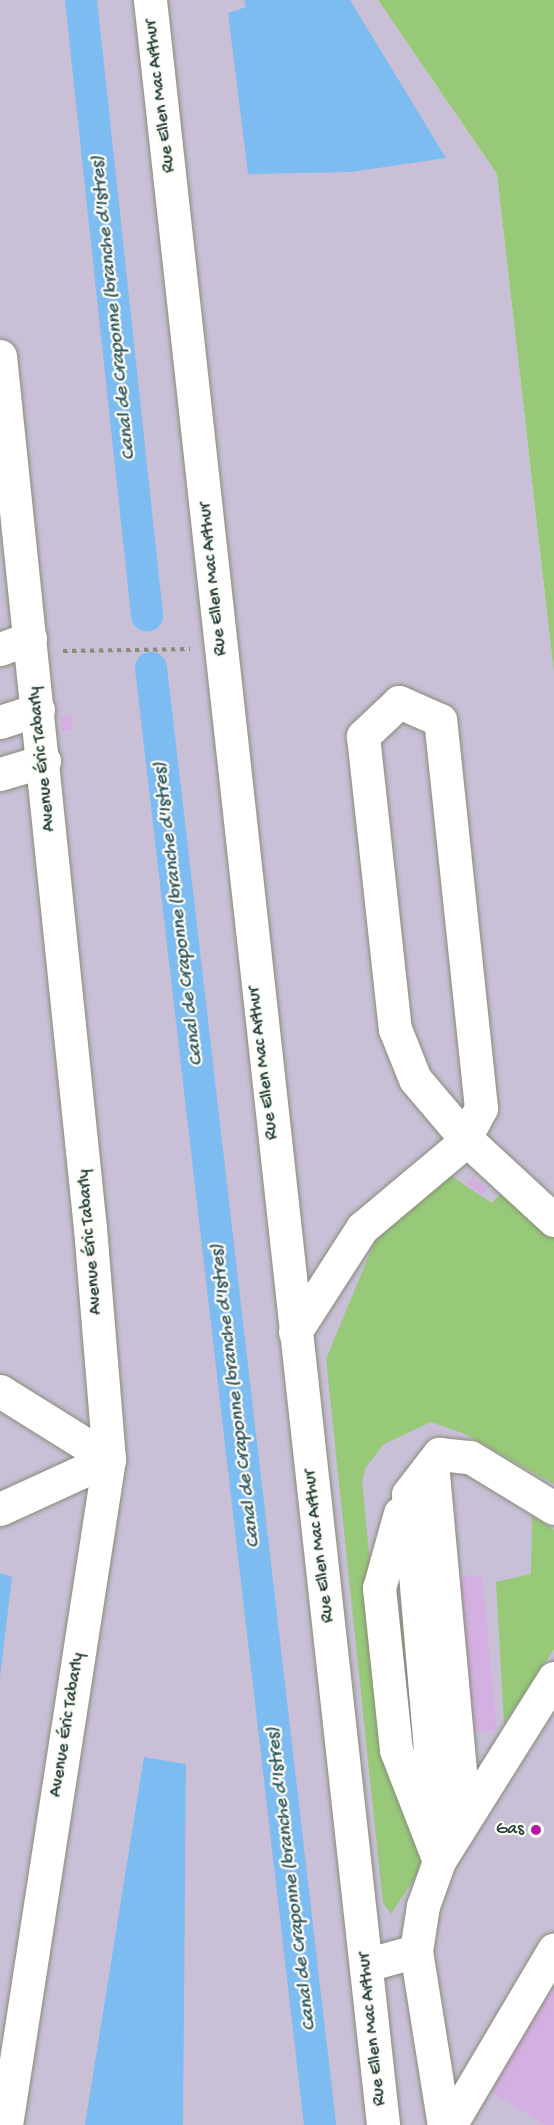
<!DOCTYPE html>
<html>
<head>
<meta charset="utf-8">
<style>
	body { margin:0 }
	#map { position:relative; width:554px; height:2125px; overflow:hidden; background:#f1dcbd; font-family:"Gochi Hand",sans-serif }
	div>[style] { position:absolute }
	.industrial>* { inset:0; background:#c9bfd7 }
	.green>* { inset:0; background:#97c979 }
	.water>* { inset:0; background:#7cbcf1 }
	.canal>* { height:32px; margin:-16px; padding:0 16px; transform-origin:16px; border-radius:16px; background:#7cbcf1 }
	.building>* { inset:0; background:#d3b0e1 }
	.path>* { height:4px; margin-top:-2px; transform-origin:0; background:repeating-linear-gradient(90deg,#888c78 0 4.5px,transparent 0 9px) }
	.roads { filter:drop-shadow(0 0 2px #888c78) drop-shadow(0 0 2px #888c78) }
	.minor>* { height:33px; margin:-16.5px; padding:0 16.5px; transform-origin:16.5px; border-radius:16.5px; background:#fff }
	.dots>* { width:16px; height:16px; translate:-50% -50%; box-sizing:border-box; border:3px solid #fdfcf7; border-radius:50% }
	span { translate:-50% -50%; white-space:nowrap; text-align:center; line-height:1.15; -webkit-text-stroke:4.5px #fdfcf7; paint-order:stroke }
	.street-label { font-size:18px; color:#1f3d34 }
	.poi-label { font-size:18px; color:#1f3d34 }
	.right { translate:-100% -50%; text-align:right }
	.water-label { font-size:20px; color:#365d63; font-style:italic }
</style>
</head>
<body>
<div id="map">
	<div class="industrial">
		<i style="clip-path:polygon(0 0,378px 0,497px 174px,554px 674px,554px 2125px,0 2125px)"></i>
	</div>
	<div class="green">
		<i style="clip-path:polygon(378px 0,554px 0,554px 674px,497px 174px)"></i>
		<i style="clip-path:polygon(451px 1176px,492px 1203px,501px 1193px,554px 1237px,554px 1484px,465px 1434px,431px 1422px,384px 1444px,366px 1467px,362px 1481px,391px 1779px,421px 1841px,420px 1870px,391px 1914px,383px 1903px,380px 1875px,326px 1359px,375px 1241px)"></i>
		<i style="clip-path:polygon(532px 1516px,554px 1530px,554px 1649px,504px 1724px,496px 1582px,531px 1574px)"></i>
	</div>
	<div class="water">
		<i style="clip-path:polygon(244px 0,350px 0,446px 158px,351px 172px,248px 174px,228px 13px,246px 7px)"></i>
		<i style="clip-path:polygon(0 1573px,12px 1577px,0 1677px)"></i>
		<i style="clip-path:polygon(144px 1757px,186px 1764px,183px 2125px,85px 2125px)"></i>
	</div>
	<div class="canal">
		<i style="left:81px;top:0;width:619px;rotate:83.87deg"></i>
		<i style="left:151px;top:668px;width:1467px;rotate:83.38deg"></i>
	</div>
	<div class="building">
		<i style="clip-path:polygon(72px 715px,73px 730px,62px 731px,60px 716px)"></i>
		<i style="clip-path:polygon(473px 1177px,487px 1188px,482px 1195px,467px 1184px)"></i>
		<i style="clip-path:polygon(482px 1575px,497px 1730px,406px 1740px,391px 1584px)"></i>
		<i style="clip-path:polygon(554px 1972px,554px 2125px,546px 2125px,485px 2088px)"></i>
	</div>
	<div class="path">
		<i style="left:63px;top:651px;width:127px;rotate:-0.9deg"></i>
	</div>
	<div class="roads">
		<div class="minor">
			<i style="left:150px;top:0;width:2138px;rotate:83.74deg"></i>
			<i style="left:0;top:356px;width:877px;rotate:84.11deg"></i>
			<i style="left:90px;top:1228px;width:232px;rotate:85.3deg"></i>
			<i style="left:109px;top:1459px;width:674px;rotate:98.79deg"></i>
			<i style="left:0;top:649px;width:32px;rotate:-20deg"></i>
			<i style="left:0;top:722px;width:40px;rotate:-18deg"></i>
			<i style="left:0;top:774px;width:46px;rotate:-16.5deg"></i>
			<i style="left:295px;top:1332px;width:124px;rotate:-57.2deg"></i>
			<i style="left:362px;top:1228px;width:129px;rotate:-40deg"></i>
			<i style="left:461px;top:1145px;width:8px;rotate:-60deg"></i>
			<i style="left:465px;top:1138px;width:34px;rotate:-62deg"></i>
			<i style="left:481px;top:1108px;width:390px;rotate:-96deg"></i>
			<i style="left:440px;top:720px;width:45px;rotate:-156.3deg"></i>
			<i style="left:399px;top:702px;width:50px;rotate:136.6deg"></i>
			<i style="left:363px;top:736px;width:295px;rotate:83.8deg"></i>
			<i style="left:395px;top:1029px;width:54px;rotate:68.2deg"></i>
			<i style="left:415px;top:1079px;width:77px;rotate:49.7deg"></i>
			<i style="left:465px;top:1138px;width:121px;rotate:42.7deg"></i>
			<i style="left:0;top:1391px;width:128px;rotate:32deg"></i>
			<i style="left:432px;top:1463px;width:319px;rotate:84.8deg"></i>
			<i style="left:461px;top:1781px;width:45px;rotate:123.3deg"></i>
			<i style="left:0;top:1509px;width:120px;rotate:-24.6deg"></i>
			<i style="left:400px;top:1513px;width:78px;rotate:105.6deg"></i>
			<i style="left:379px;top:1588px;width:163px;rotate:84deg"></i>
			<i style="left:396px;top:1750px;width:119px;rotate:68.8deg"></i>
			<i style="left:430px;top:1827px;width:10px;rotate:-53deg"></i>
			<i style="left:436px;top:1819px;width:326px;rotate:-94.9deg"></i>
			<i style="left:408px;top:1494px;width:51px;rotate:-52.2deg"></i>
			<i style="left:439px;top:1454px;width:31px;rotate:6deg"></i>
			<i style="left:470px;top:1457px;width:98px;rotate:31.3deg"></i>
			<i style="left:416px;top:1951px;width:176px;rotate:80.9deg"></i>
			<i style="left:366px;top:1965px;width:52px;rotate:-15.6deg"></i>
			<i style="left:416px;top:1951px;width:46px;rotate:-81.2deg"></i>
			<i style="left:423px;top:1906px;width:48px;rotate:-70.4deg"></i>
			<i style="left:439px;top:1861px;width:216px;rotate:-57.9deg"></i>
			<i style="left:450px;top:2125px;width:204px;rotate:-59.4deg"></i>
		</div>
	</div>
	<div class="dots">
		<i style="left:536px;top:1830px;background:#b5179e"></i>
	</div>
	<div class="street-label">
		<span style="left:161px;top:96px;rotate:-97deg">Rue Ellen Mac Arthur</span>
		<span style="left:214px;top:579px;rotate:-96deg">Rue Ellen Mac Arthur</span>
		<span style="left:43px;top:759px;rotate:-96deg">Avenue Éric Tabarly</span>
		<span style="left:264px;top:1063px;rotate:-97deg">Rue Ellen Mac Arthur</span>
		<span style="left:91px;top:1242px;rotate:-95deg">Avenue Éric Tabarly</span>
		<span style="left:320px;top:1546px;rotate:-97deg">Rue Ellen Mac Arthur</span>
		<span style="left:68px;top:1725px;rotate:-81deg">Avenue Éric Tabarly</span>
		<span style="left:373px;top:2029px;rotate:-96deg">Rue Ellen Mac Arthur</span>
	</div>
	<div class="poi-label">
		<span class="right" style="left:524px;top:1830px">Gas</span>
	</div>
	<div class="water-label">
		<span style="left:114px;top:308px;rotate:-96deg">Canal de Craponne (branche d'Istres)</span>
		<span style="left:179px;top:914px;rotate:-97deg">Canal de Craponne (branche d'Istres)</span>
		<span style="left:236px;top:1396px;rotate:-97deg">Canal de Craponne (branche d'Istres)</span>
		<span style="left:292px;top:1879px;rotate:-97deg">Canal de Craponne (branche d'Istres)</span>
	</div>
</div>
</body>
</html>
